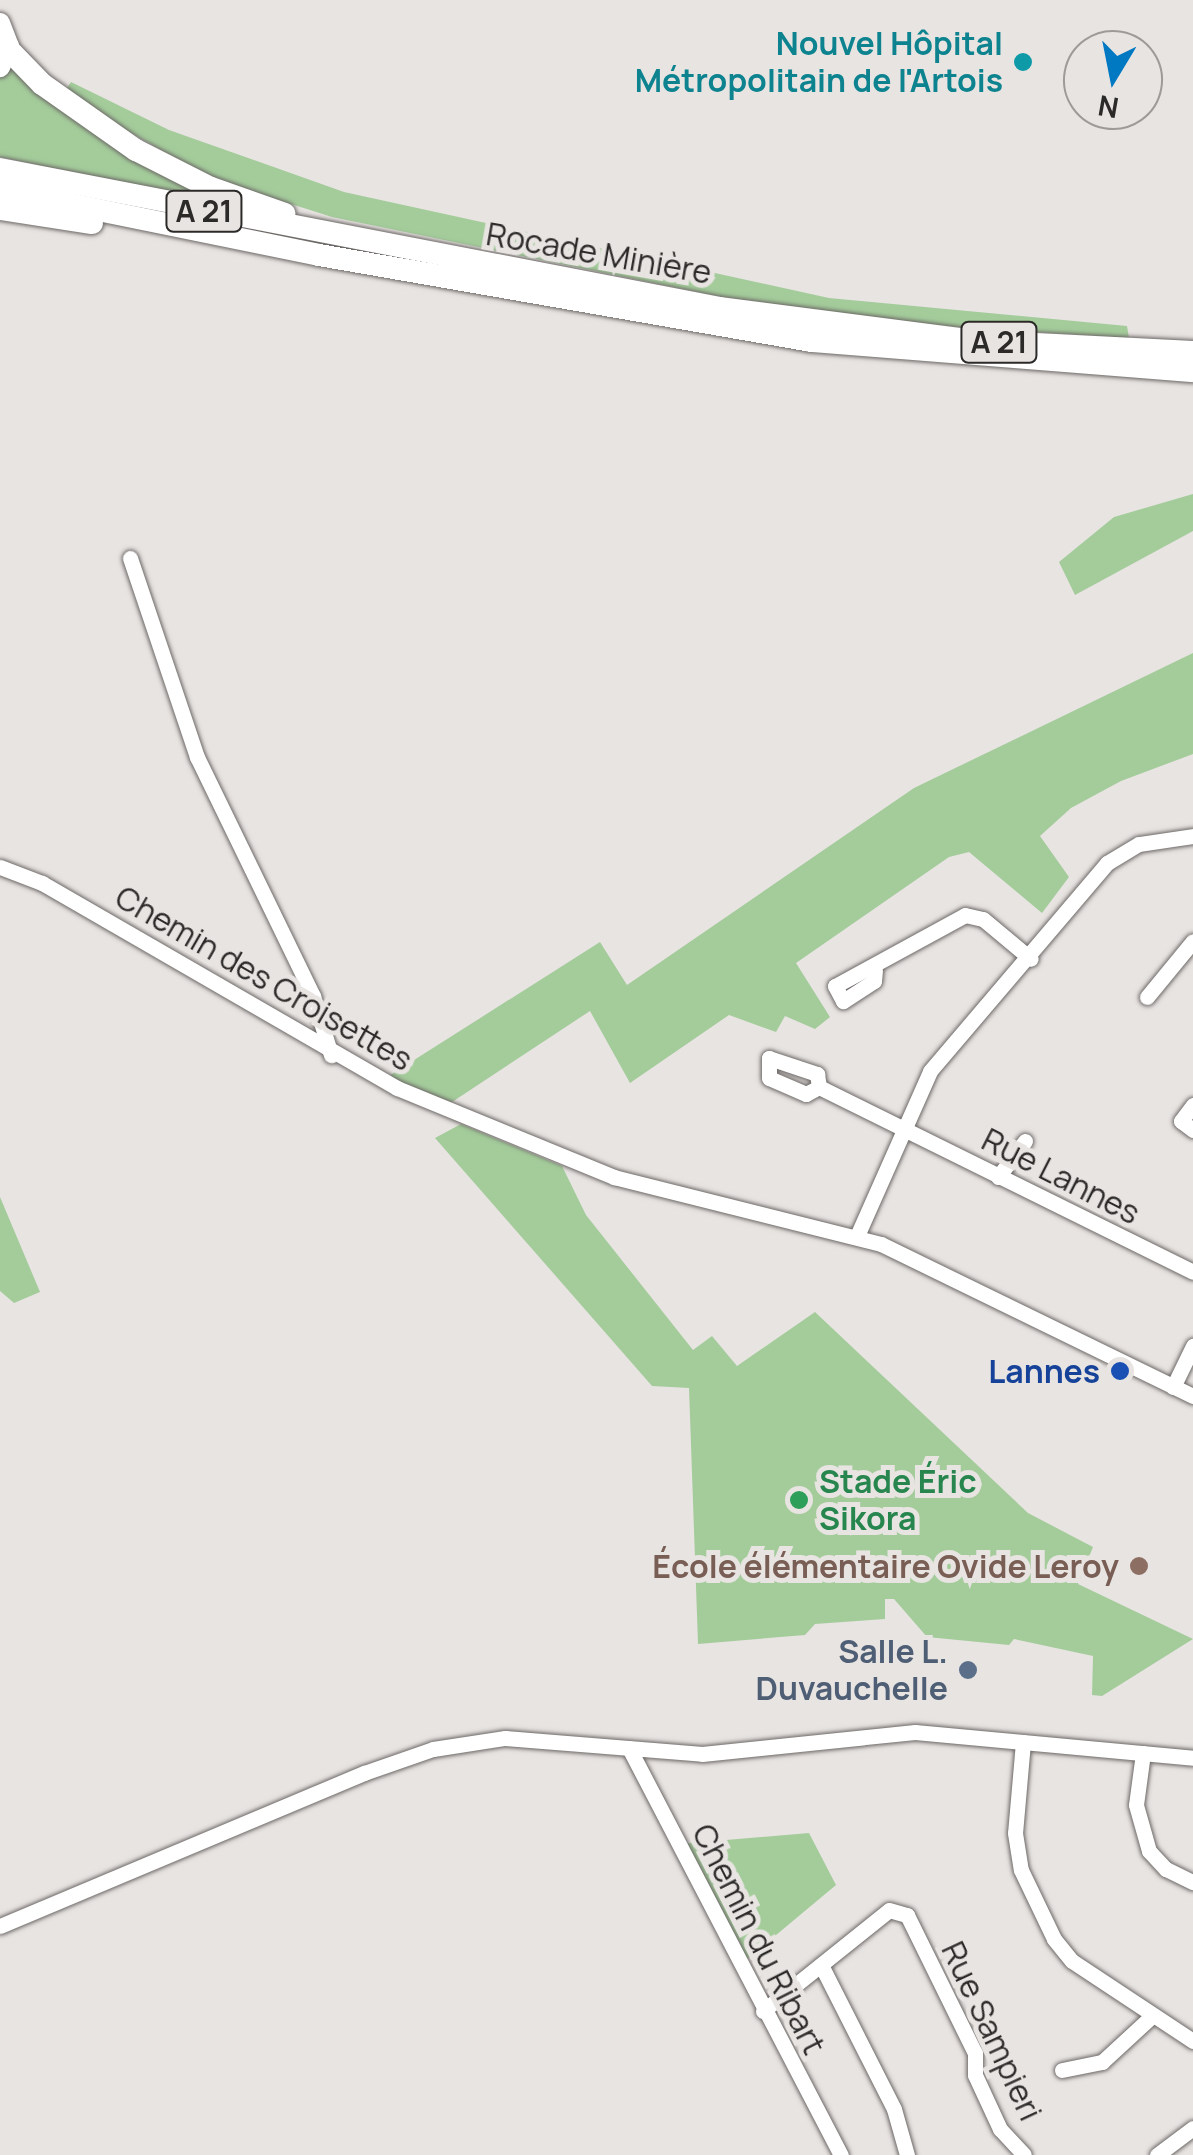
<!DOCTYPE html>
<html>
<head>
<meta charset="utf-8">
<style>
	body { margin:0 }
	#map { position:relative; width:1193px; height:2155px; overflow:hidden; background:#e8e4e2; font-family:Manrope,sans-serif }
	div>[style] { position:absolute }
	.green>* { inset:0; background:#a4cc9b }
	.roads { filter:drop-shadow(0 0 2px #6c6866) drop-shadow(0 0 2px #6c6866) }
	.minor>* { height:15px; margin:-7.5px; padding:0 7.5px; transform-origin:7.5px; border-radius:7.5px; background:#fff }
	.major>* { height:20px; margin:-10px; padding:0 10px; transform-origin:10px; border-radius:10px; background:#fff }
	.highway>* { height:22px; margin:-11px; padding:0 11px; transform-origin:11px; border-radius:11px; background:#fff }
	.dots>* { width:28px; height:28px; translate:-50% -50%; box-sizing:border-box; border:5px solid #e8e4e2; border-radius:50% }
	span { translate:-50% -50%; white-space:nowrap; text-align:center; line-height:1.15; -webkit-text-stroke:10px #e8e4e2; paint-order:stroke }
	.shield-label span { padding:2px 8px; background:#e8e4e2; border:2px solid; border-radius:8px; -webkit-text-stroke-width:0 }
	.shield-label { font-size:30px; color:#2c2a29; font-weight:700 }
	.culture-label { font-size:32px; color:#0d838f; font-weight:700 }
	.right { translate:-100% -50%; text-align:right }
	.street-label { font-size:32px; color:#2c2a29 }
	.transit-label { font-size:32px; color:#164399; font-weight:700 }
	.leisure-label { font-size:32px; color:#27864d; font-weight:700 }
	.left { translate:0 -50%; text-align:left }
	.education-label { font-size:32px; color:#785e54; font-weight:700 }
	.service-label { font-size:32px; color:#4e5e75; font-weight:700 }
	.north { position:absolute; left:1063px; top:30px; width:100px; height:100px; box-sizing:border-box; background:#e8e4e2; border:2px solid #9d9a98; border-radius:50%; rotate:190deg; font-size:28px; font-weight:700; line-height:40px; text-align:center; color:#2c2a29 }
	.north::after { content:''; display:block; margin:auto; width:35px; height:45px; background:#0079c2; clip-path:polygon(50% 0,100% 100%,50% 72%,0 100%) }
</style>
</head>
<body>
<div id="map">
	<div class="green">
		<i style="clip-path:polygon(12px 63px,214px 202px,0 157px,0 76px)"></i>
		<i style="clip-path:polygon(71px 82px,169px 130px,344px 192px,829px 298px,1127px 326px,1129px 338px,939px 326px,722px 297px,332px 217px,212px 179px,63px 94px)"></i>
		<i style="clip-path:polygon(1193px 494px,1193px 531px,1075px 595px,1059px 562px,1114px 517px)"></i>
		<i style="clip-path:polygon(1193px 653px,1193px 754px,1121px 781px,1071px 808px,1040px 836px,1069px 877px,1042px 913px,969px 852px,949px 857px,796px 963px,830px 1017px,815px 1029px,785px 1016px,776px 1032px,729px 1015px,630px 1083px,590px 1011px,443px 1108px,381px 1081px,600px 942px,627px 985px,914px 788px)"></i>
		<i style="clip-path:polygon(461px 1124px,562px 1166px,586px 1215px,693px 1350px,712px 1336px,737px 1366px,815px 1312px,1028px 1513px,1093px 1547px,1078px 1584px,1193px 1639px,1102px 1696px,1092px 1695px,1093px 1656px,1014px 1639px,1009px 1645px,927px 1637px,894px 1599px,885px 1599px,885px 1619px,815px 1624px,805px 1635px,698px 1644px,689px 1388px,652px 1386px,435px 1138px)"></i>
		<i style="clip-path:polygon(0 1197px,40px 1292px,14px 1303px,0 1291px)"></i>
		<i style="clip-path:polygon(809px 1833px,836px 1885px,740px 1965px,679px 1844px)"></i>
	</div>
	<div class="roads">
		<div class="minor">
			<i style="left:130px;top:558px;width:210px;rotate:71.4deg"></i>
			<i style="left:197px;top:757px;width:266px;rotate:64.1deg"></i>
			<i style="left:313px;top:996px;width:62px;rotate:73deg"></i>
			<i style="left:0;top:867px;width:45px;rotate:20.9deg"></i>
			<i style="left:42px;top:883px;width:410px;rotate:30deg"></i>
			<i style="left:397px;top:1088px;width:235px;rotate:22.3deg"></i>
			<i style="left:614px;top:1177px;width:275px;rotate:14.1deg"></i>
			<i style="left:881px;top:1244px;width:347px;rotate:26deg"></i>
			<i style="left:875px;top:970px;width:11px;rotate:95deg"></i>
			<i style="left:874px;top:981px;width:37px;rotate:147deg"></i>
			<i style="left:843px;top:1001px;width:17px;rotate:-118deg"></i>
			<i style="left:835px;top:986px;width:148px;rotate:-28.6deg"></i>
			<i style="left:965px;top:915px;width:18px;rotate:13deg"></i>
			<i style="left:983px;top:919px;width:62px;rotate:39.8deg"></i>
			<i style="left:1147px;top:997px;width:72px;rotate:-50.6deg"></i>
			<i style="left:819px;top:1087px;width:15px;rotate:152deg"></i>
			<i style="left:806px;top:1094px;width:40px;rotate:-156.6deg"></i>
			<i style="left:769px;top:1078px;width:20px;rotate:-90deg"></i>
			<i style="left:769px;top:1058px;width:51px;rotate:18.4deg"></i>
			<i style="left:817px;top:1074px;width:13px;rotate:81deg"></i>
			<i style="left:819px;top:1087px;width:417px;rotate:26.3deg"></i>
			<i style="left:1193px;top:1105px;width:20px;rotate:127deg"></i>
			<i style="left:1181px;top:1121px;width:15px;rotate:37deg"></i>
			<i style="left:998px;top:1177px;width:45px;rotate:-53.1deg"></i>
			<i style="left:857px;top:1236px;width:180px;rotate:-66.1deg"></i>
			<i style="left:930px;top:1071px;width:273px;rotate:-49.6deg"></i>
			<i style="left:1107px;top:863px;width:37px;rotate:-31deg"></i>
			<i style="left:1139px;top:844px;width:55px;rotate:-8.4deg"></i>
			<i style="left:1173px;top:1387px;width:46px;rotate:-64deg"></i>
			<i style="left:1023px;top:1742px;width:91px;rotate:95deg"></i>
			<i style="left:1015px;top:1833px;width:37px;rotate:81deg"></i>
			<i style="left:1021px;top:1870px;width:76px;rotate:64.4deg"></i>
			<i style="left:1054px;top:1939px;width:28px;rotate:51deg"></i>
			<i style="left:1072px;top:1961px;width:145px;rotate:33.5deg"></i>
			<i style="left:629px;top:1748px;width:459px;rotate:62.5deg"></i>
			<i style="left:1143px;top:1753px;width:52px;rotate:97.7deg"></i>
			<i style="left:1136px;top:1805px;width:48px;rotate:74.2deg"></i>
			<i style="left:1149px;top:1851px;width:25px;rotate:47deg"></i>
			<i style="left:1166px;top:1869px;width:30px;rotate:26deg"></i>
			<i style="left:0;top:1926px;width:395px;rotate:-22.8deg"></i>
			<i style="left:364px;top:1773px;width:73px;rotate:-19.2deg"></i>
			<i style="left:433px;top:1749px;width:73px;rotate:-8.7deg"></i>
			<i style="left:505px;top:1738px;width:198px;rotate:4.6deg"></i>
			<i style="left:702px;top:1754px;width:214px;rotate:-5.9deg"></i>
			<i style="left:915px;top:1732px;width:279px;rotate:5.3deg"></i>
			<i style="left:821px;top:1965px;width:161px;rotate:63.1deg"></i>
			<i style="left:894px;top:2109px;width:48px;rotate:74.2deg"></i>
			<i style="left:763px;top:2011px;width:161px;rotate:-38.7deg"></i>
			<i style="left:889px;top:1910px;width:19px;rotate:16deg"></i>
			<i style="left:907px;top:1915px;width:154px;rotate:63.8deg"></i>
			<i style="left:975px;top:2053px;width:22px;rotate:90deg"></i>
			<i style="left:975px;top:2075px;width:60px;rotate:65.2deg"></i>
			<i style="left:1000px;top:2129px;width:35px;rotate:47deg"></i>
			<i style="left:1062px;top:2070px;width:41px;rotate:-11.3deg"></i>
			<i style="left:1102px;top:2062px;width:69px;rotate:-42.7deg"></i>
			<i style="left:1157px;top:2155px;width:45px;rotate:-36.9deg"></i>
		</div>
		<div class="major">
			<i style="left:0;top:23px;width:25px;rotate:69deg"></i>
			<i style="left:9px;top:46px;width:23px;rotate:113deg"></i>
		</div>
		<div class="highway">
			<i style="left:9px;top:50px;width:47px;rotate:45.9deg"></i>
			<i style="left:42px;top:84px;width:115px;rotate:35.1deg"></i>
			<i style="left:136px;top:150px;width:84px;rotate:26.9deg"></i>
			<i style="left:211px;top:188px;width:78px;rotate:19.4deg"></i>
			<i style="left:0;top:169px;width:732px;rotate:10.94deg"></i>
			<i style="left:719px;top:308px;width:260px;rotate:7.3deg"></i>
			<i style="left:977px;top:341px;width:216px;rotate:2.9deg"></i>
			<i style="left:0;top:190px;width:326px;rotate:11.5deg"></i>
			<i style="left:319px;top:255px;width:499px;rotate:9.9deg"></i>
			<i style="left:811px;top:341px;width:383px;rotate:4.5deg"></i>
			<i style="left:0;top:209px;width:93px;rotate:8.7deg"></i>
		</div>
	</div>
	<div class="dots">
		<i style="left:1023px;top:62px;background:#0f9aa8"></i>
		<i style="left:1120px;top:1371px;background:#1a4fb4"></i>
		<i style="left:799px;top:1500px;background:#2e9e5b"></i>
		<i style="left:1139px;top:1566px;background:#8d6e63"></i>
		<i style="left:968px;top:1670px;background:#5c6f8a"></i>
	</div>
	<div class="shield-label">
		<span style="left:204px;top:211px">A 21</span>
		<span style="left:999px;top:342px">A 21</span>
	</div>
	<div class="culture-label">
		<span class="right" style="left:1003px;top:62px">Nouvel Hôpital<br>Métropolitain de l'Artois</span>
	</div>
	<div class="street-label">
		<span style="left:599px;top:253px;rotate:10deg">Rocade Minière</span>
		<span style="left:264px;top:978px;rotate:30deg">Chemin des Croisettes</span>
		<span style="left:1061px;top:1176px;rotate:27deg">Rue Lannes</span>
		<span style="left:759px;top:1939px;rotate:63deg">Chemin du Ribart</span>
		<span style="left:992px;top:2031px;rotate:65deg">Rue Sampieri</span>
	</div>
	<div class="transit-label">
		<span class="right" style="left:1100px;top:1371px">Lannes</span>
	</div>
	<div class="leisure-label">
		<span class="left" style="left:819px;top:1500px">Stade Éric<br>Sikora</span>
	</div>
	<div class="education-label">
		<span class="right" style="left:1119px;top:1566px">École élémentaire Ovide Leroy</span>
	</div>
	<div class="service-label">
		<span class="right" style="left:948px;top:1670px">Salle L.<br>Duvauchelle</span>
	</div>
	<div class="north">N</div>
</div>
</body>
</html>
